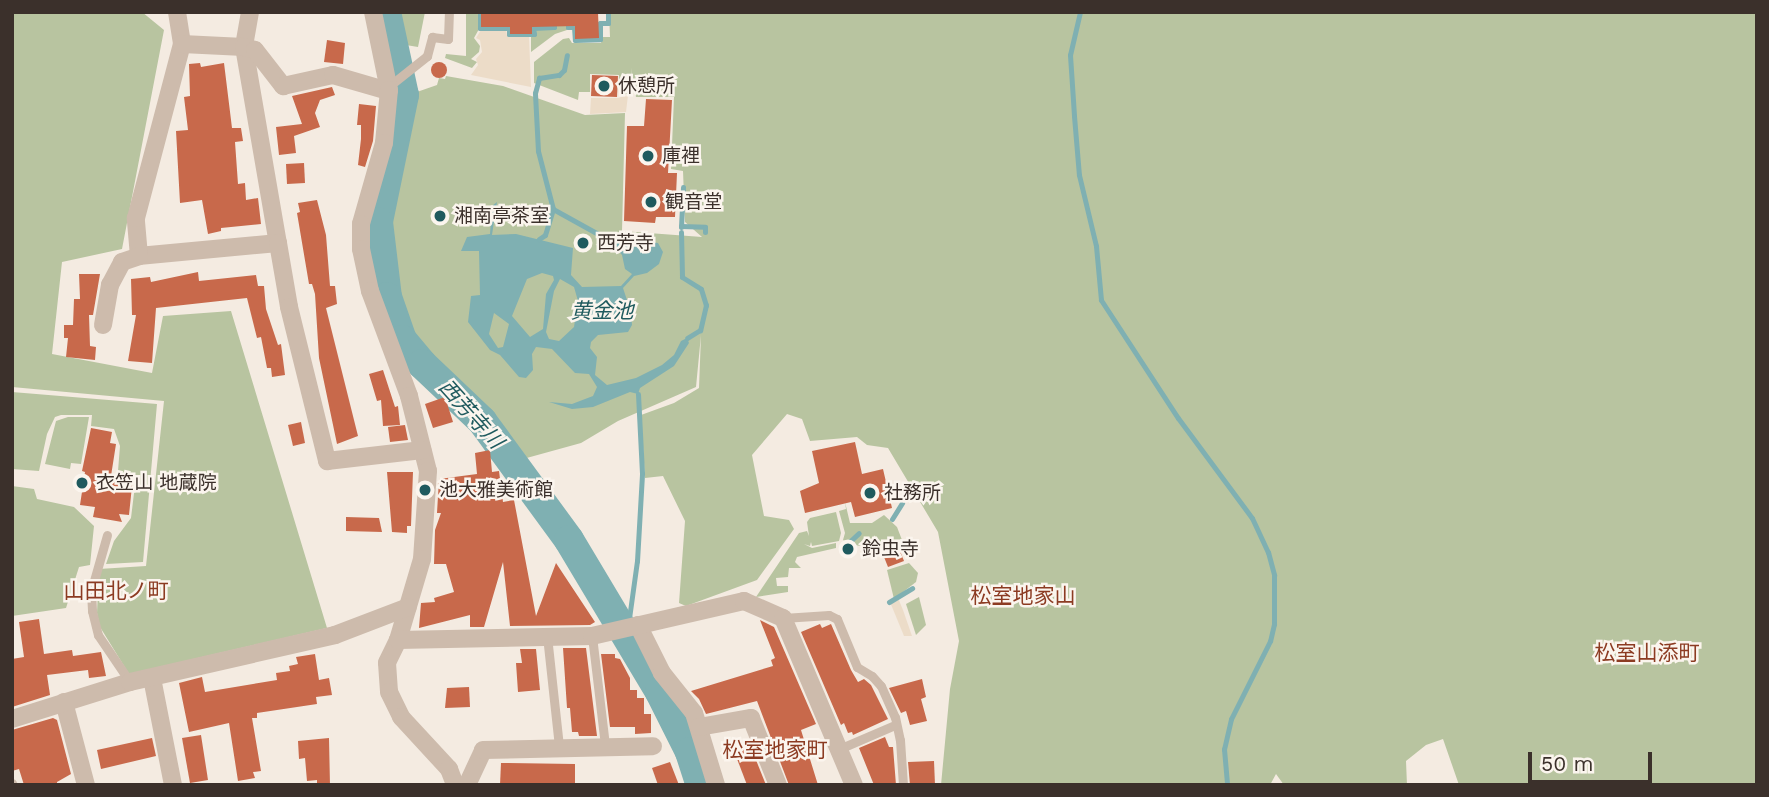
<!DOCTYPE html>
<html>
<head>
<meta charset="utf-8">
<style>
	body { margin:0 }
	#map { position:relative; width:1769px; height:797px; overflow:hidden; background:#f4ebe1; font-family:"Work Sans","Noto Sans JP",sans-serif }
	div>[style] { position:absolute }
	.green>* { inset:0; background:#b8c4a0 }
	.plaza>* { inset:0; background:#ecdcc8 }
	.water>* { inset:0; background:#7fb0b2 }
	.stream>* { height:5px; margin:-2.5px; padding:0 2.5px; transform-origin:2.5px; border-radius:2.5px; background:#7fb0b2 }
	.river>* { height:30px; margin:-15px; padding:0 15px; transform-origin:15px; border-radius:15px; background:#7fb0b2 }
	.building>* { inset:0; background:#c8694b }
	.round { border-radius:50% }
	.lane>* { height:9px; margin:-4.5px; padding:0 4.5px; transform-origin:4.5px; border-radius:4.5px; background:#cdbbac }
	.street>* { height:18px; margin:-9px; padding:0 9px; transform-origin:9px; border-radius:9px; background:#cdbbac }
	.dots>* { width:19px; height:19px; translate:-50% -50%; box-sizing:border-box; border:4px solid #fbf5ee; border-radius:50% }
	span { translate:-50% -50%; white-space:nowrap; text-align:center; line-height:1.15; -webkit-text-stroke:5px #fbf5ee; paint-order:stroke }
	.poi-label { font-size:19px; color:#3b302b }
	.left { translate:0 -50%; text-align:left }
	.water-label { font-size:21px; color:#1f5a5e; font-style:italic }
	.neighbourhood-label { font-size:21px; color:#8c3b22 }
	.frame { position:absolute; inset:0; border:14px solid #3b302b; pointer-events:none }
	.scale { position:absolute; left:1528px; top:752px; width:124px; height:32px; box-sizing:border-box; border:4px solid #3b302b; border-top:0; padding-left:9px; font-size:21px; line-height:24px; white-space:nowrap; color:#3b302b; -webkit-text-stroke:5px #fbf5ee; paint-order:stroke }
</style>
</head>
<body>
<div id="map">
	<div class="green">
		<i style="clip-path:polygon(12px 12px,142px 12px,164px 30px,122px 249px,62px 262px,52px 354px,152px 373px,163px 316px,231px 311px,327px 628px,129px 674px,100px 627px,97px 613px,99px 569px,146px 566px,164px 401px,12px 387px)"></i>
		<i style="clip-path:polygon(400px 12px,425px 12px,418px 47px,406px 45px)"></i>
		<i style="clip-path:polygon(466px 12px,478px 12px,479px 29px,474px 38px,480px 46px,479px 52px,471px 59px,477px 62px,472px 68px,445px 58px,446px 54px,466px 56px)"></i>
		<i style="clip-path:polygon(609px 12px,1757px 12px,1757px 785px,1459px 785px,1443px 739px,1426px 745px,1406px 761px,1407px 785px,1284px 785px,1276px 774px,1270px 785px,941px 785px,950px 689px,959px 641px,938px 532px,888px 448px,867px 445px,857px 437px,810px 441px,802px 419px,787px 414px,752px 455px,764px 516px,789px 520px,794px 529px,757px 580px,686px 606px,679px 603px,685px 521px,663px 476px,645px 478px,641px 415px,674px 403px,699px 388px,701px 335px,696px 387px,618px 421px,581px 443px,523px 459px,483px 410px,410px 338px,388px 234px,414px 93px,437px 85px,439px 78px,445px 79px,446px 76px,503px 86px,585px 115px,625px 113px,622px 231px,702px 237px,685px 222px,683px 171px,671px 169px,674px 97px,636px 97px,631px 68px,634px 93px,620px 95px,619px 75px,590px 74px,590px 92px,579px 92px,578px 100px,534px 83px,534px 62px,563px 39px,569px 38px,572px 43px,601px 43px,602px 37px,610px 37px)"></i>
		<i style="clip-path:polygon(556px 18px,566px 19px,567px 30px,555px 34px,531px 52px,531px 36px,535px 36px,536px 30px,556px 29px)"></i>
		<i style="clip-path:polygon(12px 392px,157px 404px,143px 562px,106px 564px,114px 541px,131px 518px,135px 485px,123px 479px,118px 471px,120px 446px,114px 429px,91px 426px,92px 415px,61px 415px,55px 417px,47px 434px,39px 471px,12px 469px)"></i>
		<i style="clip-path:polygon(68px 417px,89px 417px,81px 464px,71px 463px,70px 469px,45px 464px,56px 421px)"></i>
		<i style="clip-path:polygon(12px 486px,34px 489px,37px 499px,74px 507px,94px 526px,90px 565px,79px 567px,66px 608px,12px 616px)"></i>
		<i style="clip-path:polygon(845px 502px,850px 523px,872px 523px,884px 515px,897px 527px,902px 540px,878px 549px,849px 544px,843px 540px,845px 533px,839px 511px,846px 509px)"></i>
		<i style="clip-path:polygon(836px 512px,841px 533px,839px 541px,812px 546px,811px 542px,810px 546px,804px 544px,812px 548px,836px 543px,836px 548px,797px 557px,795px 562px,801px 568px,789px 568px,788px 577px,776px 578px,777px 586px,788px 586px,788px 592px,756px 597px,799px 533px,807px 531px,809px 536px,807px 522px,810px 518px)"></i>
		<i style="clip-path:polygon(909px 563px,918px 573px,916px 582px,894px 599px,887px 570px)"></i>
		<i style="clip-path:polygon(919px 597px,926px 625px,916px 635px,906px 604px)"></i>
	</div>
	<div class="plaza">
		<i style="clip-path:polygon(506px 29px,507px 36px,529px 36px,531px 87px,471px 75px,478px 65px,476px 59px,482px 52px,480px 40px,476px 38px,481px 30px)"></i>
		<i style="clip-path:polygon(628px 95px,626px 112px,590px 114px,591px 98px,618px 98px)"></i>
		<i style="clip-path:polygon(898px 598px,903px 610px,912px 636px,904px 636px,890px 602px)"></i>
	</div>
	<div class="water">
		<i style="clip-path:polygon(evenodd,497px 202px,492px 235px,516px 234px,573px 248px,571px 275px,582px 287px,621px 286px,632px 274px,625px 269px,622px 255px,609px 240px,614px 236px,658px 243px,663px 252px,659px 264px,647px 273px,634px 276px,623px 288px,631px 312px,632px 325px,628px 332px,598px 335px,591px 342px,590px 348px,597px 357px,595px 375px,607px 385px,636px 378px,662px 365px,674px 355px,681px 341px,687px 338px,689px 343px,674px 366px,640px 388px,638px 394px,630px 392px,593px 407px,572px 409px,549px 402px,572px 404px,593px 396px,597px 387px,589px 374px,575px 373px,552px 349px,536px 347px,532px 354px,533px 370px,526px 378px,519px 377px,500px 355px,490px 350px,468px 322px,471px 296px,480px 295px,479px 251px,461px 251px,467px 237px,490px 234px,492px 206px,497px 202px,542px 273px,553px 276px,554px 280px,546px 294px,543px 329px,530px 337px,512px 316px,527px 279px,542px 273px,497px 202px,560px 279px,574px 287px,578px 301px,574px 327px,559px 341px,549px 339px,546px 332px,554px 291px,560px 279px,497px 202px,494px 313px,509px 324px,503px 347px,498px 348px,489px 334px,494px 313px)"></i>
	</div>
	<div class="stream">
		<i style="left:480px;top:12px;width:16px;rotate:90deg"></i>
		<i style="left:480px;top:28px;width:29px"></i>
		<i style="left:509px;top:28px;width:6px;rotate:90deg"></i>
		<i style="left:509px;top:34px;width:25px"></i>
		<i style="left:534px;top:34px;width:6px;rotate:-99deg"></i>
		<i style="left:533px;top:28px;width:21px;rotate:-3deg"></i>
		<i style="left:554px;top:27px;width:7px;rotate:-90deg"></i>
		<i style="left:1080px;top:12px;width:44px;rotate:103.1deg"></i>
		<i style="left:1070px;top:55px;width:61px;rotate:86.2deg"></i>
		<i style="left:1074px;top:116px;width:59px;rotate:85.2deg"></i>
		<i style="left:1079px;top:175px;width:73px;rotate:76.5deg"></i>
		<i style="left:1096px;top:246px;width:54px;rotate:84.7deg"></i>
		<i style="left:1101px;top:300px;width:141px;rotate:56.9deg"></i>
		<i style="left:1178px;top:418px;width:124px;rotate:53.5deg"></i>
		<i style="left:1252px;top:518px;width:38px;rotate:65deg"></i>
		<i style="left:1268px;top:552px;width:24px;rotate:75deg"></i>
		<i style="left:1274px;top:575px;width:49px;rotate:90deg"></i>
		<i style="left:1274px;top:624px;width:17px;rotate:103deg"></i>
		<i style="left:1270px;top:641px;width:87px;rotate:116.6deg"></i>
		<i style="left:1231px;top:719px;width:31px;rotate:103deg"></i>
		<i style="left:1224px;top:749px;width:36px;rotate:85deg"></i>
		<i style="left:568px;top:19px;width:8px;rotate:90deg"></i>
		<i style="left:568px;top:27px;width:6px"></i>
		<i style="left:574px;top:27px;width:13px;rotate:86deg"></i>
		<i style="left:575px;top:40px;width:25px;rotate:-2deg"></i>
		<i style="left:600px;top:39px;width:16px;rotate:-90deg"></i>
		<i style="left:600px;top:23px;width:8px"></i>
		<i style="left:608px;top:23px;width:11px;rotate:-90deg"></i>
		<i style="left:553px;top:209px;width:64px;rotate:29deg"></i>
		<i style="left:681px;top:226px;width:24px;rotate:2deg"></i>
		<i style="left:705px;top:227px;width:5px;rotate:90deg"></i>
		<i style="left:681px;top:227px;width:40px;rotate:-87.1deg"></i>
		<i style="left:681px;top:232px;width:45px;rotate:88.7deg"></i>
		<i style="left:682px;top:277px;width:22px;rotate:32deg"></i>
		<i style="left:701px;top:289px;width:17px;rotate:73deg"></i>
		<i style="left:706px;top:305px;width:26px;rotate:103deg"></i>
		<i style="left:700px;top:330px;width:15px;rotate:148deg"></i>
		<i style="left:539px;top:239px;width:7px;rotate:-34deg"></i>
		<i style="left:545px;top:235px;width:27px;rotate:-73deg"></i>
		<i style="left:553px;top:209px;width:60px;rotate:-104.5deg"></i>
		<i style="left:538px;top:151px;width:58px;rotate:-93deg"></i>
		<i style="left:535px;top:93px;width:16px;rotate:-75deg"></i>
		<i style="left:539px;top:78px;width:20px;rotate:-9deg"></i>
		<i style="left:559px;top:75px;width:7px;rotate:-45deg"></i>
		<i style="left:564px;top:70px;width:15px;rotate:-79deg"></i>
		<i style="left:892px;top:519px;width:19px;rotate:-58deg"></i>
		<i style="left:847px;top:544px;width:16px;rotate:-43deg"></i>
		<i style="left:889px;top:602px;width:27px;rotate:-31deg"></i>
		<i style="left:626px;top:640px;width:80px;rotate:-82.1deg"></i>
		<i style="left:637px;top:561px;width:88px;rotate:-86.7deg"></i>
		<i style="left:642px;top:473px;width:79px;rotate:-92.9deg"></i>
	</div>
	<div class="river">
		<i style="left:386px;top:12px;width:85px;rotate:77.8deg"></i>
		<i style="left:404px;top:95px;width:130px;rotate:101.6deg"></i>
		<i style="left:378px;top:222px;width:76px;rotate:83.2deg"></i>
		<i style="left:387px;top:297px;width:46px;rotate:70.8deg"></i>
		<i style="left:402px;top:340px;width:31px;rotate:50deg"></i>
		<i style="left:422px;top:364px;width:83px;rotate:43.5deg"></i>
		<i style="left:482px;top:421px;width:147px;rotate:53.8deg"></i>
		<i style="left:569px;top:540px;width:177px;rotate:59.1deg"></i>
		<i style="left:660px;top:692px;width:67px;rotate:63.4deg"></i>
		<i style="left:690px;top:752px;width:35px;rotate:72deg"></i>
	</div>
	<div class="building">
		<i style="clip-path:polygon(481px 12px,598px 12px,599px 38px,575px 39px,575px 26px,532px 27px,532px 34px,510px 34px,510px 27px,481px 27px)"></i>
		<i style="clip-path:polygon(327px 40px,345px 43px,343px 64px,324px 62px)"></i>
		<i class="round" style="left:431px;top:62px;width:16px;height:16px"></i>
		<i style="clip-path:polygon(200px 63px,201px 67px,224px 63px,232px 128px,241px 128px,243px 141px,235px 142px,238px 184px,245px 183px,246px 200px,258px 198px,261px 224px,221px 228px,221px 231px,208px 234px,202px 200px,180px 203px,176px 131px,188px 130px,184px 97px,190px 96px,189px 64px)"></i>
		<i style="clip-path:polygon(592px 75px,618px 76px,617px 97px,591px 96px)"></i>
		<i style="clip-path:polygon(332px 87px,335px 95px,320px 100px,315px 113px,320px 127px,294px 136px,296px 153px,279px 155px,276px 127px,302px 124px,292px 96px)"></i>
		<i style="clip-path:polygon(646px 99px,672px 100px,668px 173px,677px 173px,675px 217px,656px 217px,655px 223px,624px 221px,627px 126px,644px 126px)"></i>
		<i style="clip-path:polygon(359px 104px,376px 106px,373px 141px,365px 167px,358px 165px,361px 139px,361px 125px,357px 125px)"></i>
		<i style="clip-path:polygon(304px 163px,305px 183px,287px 184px,286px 164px)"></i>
		<i style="clip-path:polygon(317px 200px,326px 235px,330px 286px,335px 286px,337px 304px,326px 308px,358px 436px,337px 444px,319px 358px,315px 294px,312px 284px,309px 284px,297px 213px,300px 212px,298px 203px)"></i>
		<i style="clip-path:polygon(198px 272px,199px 281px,256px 275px,258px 286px,264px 286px,266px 309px,278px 345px,281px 344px,285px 375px,272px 377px,271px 368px,267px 368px,261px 337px,257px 338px,247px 298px,156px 308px,152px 363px,128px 361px,136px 315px,132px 315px,131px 279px,150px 277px,151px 282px)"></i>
		<i style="clip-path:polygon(79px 274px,100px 274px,93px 315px,89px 315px,90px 346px,96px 347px,95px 360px,66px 357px,68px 338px,64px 338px,64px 325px,73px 325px,74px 299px,80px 299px)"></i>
		<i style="clip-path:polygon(383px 370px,395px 407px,398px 406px,400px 425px,383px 426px,381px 400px,377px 401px,369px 374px)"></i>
		<i style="clip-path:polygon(445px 397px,453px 422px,433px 428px,425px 404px)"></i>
		<i style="clip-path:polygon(301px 422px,305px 443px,293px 446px,288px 425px)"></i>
		<i style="clip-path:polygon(405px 425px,408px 440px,390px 442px,388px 427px)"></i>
		<i style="clip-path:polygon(91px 428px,112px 432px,110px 443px,116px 444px,111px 476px,117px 477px,116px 483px,132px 486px,129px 515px,119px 514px,122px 522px,93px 517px,95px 507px,80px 505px,85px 472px,82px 471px)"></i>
		<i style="clip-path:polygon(855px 442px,862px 474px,883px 469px,892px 508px,855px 517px,851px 502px,805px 513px,800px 491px,819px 483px,812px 451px)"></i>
		<i style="clip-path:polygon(490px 450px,492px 472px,499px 471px,503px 502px,514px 500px,536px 616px,556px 563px,595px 622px,590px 625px,510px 626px,503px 562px,484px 627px,470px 627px,470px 615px,419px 628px,421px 603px,435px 602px,434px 598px,454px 592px,446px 564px,434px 564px,435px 530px,441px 513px,437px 513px,439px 479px,477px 474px,475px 453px)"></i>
		<i style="clip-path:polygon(387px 472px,413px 472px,411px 526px,407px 526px,407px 533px,392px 532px)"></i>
		<i style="clip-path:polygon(346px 517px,379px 518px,382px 532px,346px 531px)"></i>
		<i style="clip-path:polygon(898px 546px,904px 561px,888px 567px,882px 552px)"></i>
		<i style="clip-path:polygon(39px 619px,44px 654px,72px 650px,73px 656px,101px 652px,106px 676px,89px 678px,88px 670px,47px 675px,50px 695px,12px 707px,12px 659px,24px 657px,19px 622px)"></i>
		<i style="clip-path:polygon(760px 620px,774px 627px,816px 724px,801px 730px,818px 785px,789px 785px,757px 701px,706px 714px,699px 699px,691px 691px,773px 666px,771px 660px,775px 658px)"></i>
		<i style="clip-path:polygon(820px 624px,822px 628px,831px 624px,851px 670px,858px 682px,864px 679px,871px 685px,888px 719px,853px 735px,852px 732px,848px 733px,844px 723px,841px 725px,801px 632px)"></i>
		<i style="clip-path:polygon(563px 648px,586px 648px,597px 736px,579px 736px,578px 732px,572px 732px,570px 708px,567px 708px)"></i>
		<i style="clip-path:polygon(520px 649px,536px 649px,540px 690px,518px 692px,516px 663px,522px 663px)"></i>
		<i style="clip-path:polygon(315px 654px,319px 680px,329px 678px,332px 695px,316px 697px,317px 704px,257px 713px,257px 718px,252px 718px,261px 771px,253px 772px,255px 778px,238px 781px,229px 723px,189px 732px,179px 683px,202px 677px,205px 692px,277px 680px,276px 673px,290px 671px,289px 666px,298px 664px,296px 657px)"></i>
		<i style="clip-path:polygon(601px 654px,615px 654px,615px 658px,620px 659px,630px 678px,630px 690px,637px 690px,637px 698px,644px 698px,644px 714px,651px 714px,651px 733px,635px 734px,635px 727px,610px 727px)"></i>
		<i style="clip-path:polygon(922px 679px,926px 697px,921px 699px,927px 721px,910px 725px,906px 711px,901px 713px,889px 688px)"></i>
		<i style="clip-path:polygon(469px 687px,470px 707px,445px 708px,447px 688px)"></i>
		<i style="clip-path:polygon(53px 718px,57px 720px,71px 774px,57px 782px,57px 785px,24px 785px,19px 769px,12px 771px,12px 730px)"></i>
		<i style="clip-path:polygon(201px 735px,208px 780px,190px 783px,182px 738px)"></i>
		<i style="clip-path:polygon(885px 737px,889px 747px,893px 747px,896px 785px,874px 785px,859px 748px)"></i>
		<i style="clip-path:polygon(152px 738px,156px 756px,101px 769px,97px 750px)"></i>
		<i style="clip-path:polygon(329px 738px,330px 785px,317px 785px,317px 780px,307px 781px,305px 758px,299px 759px,298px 741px)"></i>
		<i style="clip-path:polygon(750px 745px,766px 785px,747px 785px,734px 751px)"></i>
		<i style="clip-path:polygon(934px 761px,935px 785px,910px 785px,908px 762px)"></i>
		<i style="clip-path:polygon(670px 762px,679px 785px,658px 785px,652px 768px)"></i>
		<i style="clip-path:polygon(501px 763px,575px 764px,575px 785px,500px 785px)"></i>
	</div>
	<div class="lane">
		<i style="left:388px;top:87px;width:50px;rotate:-38.5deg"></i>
		<i style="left:427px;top:56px;width:20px;rotate:-75deg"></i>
		<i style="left:432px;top:37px;width:16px;rotate:7deg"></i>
		<i style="left:448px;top:39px;width:27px;rotate:-88deg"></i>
		<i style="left:107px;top:535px;width:58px;rotate:105.9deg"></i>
		<i style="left:91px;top:591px;width:20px;rotate:87deg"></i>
		<i style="left:92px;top:611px;width:25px;rotate:76deg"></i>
		<i style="left:98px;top:635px;width:57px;rotate:55.8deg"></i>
		<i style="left:783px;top:618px;width:46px;rotate:-3.7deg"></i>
		<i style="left:829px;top:615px;width:9px;rotate:27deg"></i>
		<i style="left:837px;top:619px;width:52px;rotate:67.4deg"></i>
		<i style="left:857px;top:667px;width:17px;rotate:31deg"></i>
		<i style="left:872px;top:676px;width:13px;rotate:48deg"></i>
		<i style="left:881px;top:686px;width:34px;rotate:66deg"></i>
		<i style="left:895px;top:717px;width:24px;rotate:78deg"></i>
		<i style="left:900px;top:740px;width:45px;rotate:86.2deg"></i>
		<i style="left:547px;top:636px;width:111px;rotate:83.8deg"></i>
		<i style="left:592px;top:636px;width:110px;rotate:83.2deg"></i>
		<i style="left:839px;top:749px;width:61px;rotate:-23.2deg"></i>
		<i style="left:12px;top:783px;width:2px;rotate:63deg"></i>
	</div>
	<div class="street">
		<i style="left:177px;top:12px;width:32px;rotate:81deg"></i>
		<i style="left:250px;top:12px;width:36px;rotate:100deg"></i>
		<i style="left:244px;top:47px;width:199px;rotate:80.2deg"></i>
		<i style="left:278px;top:243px;width:140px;rotate:174.7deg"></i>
		<i style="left:139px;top:256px;width:38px;rotate:-95deg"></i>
		<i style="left:136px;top:218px;width:180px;rotate:-75.2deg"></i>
		<i style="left:182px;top:44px;width:62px;rotate:2.8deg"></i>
		<i style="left:244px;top:47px;width:11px;rotate:15deg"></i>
		<i style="left:255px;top:50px;width:46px;rotate:52.1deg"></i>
		<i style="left:283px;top:86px;width:51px;rotate:-12.4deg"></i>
		<i style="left:333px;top:75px;width:57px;rotate:16.2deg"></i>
		<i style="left:373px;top:12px;width:80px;rotate:78.4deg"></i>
		<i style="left:389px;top:90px;width:53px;rotate:95.4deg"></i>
		<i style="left:384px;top:143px;width:84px;rotate:105.9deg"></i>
		<i style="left:361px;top:224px;width:25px;rotate:90deg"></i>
		<i style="left:361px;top:249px;width:43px;rotate:77.9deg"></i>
		<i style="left:370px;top:291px;width:112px;rotate:69.6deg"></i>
		<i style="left:409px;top:396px;width:77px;rotate:75.8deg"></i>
		<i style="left:428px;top:471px;width:88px;rotate:93.9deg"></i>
		<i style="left:422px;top:559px;width:84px;rotate:106.5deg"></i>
		<i style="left:398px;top:640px;width:25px;rotate:116deg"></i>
		<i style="left:387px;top:663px;width:29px;rotate:86deg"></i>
		<i style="left:389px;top:692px;width:28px;rotate:64deg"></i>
		<i style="left:401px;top:717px;width:71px;rotate:47.3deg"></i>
		<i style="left:449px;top:769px;width:17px;rotate:69deg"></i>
		<i style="left:278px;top:243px;width:65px;rotate:80.2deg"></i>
		<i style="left:289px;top:307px;width:159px;rotate:76.1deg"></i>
		<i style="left:327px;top:461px;width:96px;rotate:-6.6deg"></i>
		<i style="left:103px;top:325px;width:41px;rotate:-80.1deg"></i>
		<i style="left:110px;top:285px;width:26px;rotate:-62deg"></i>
		<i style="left:122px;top:262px;width:18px;rotate:-19deg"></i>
		<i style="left:638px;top:625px;width:54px;rotate:63.4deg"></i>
		<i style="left:662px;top:673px;width:51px;rotate:51.3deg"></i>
		<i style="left:694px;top:713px;width:75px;rotate:73deg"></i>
		<i style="left:398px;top:640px;width:194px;rotate:-1.2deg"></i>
		<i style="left:592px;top:636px;width:156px;rotate:-13deg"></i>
		<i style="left:744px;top:601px;width:43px;rotate:23.6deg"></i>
		<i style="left:783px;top:618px;width:181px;rotate:67deg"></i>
		<i style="left:152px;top:678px;width:109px;rotate:78.9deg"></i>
		<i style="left:64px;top:702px;width:86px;rotate:75.2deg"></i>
		<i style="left:12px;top:719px;width:124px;rotate:-17.4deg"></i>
		<i style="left:130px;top:682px;width:210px;rotate:-12.9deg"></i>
		<i style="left:335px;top:635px;width:78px;rotate:-21deg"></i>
		<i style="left:699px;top:727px;width:53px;rotate:-9.8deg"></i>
		<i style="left:751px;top:718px;width:72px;rotate:68.1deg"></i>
		<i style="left:467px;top:785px;width:38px;rotate:-65deg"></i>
		<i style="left:483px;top:750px;width:170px;rotate:-1.3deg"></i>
	</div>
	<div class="dots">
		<i style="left:604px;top:86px;background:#1f5a5e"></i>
		<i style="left:648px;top:156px;background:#1f5a5e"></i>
		<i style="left:651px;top:202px;background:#1f5a5e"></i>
		<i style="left:440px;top:216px;background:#1f5a5e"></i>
		<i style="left:583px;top:243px;background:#1f5a5e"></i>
		<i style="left:82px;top:483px;background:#1f5a5e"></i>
		<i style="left:425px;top:490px;background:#1f5a5e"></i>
		<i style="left:870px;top:493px;background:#1f5a5e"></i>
		<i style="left:848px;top:549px;background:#1f5a5e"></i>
	</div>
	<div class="poi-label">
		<span class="left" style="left:618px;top:86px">休憩所</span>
		<span class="left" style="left:662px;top:156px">庫裡</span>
		<span class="left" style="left:665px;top:202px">観音堂</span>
		<span class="left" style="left:454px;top:216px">湘南亭茶室</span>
		<span class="left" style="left:597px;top:243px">西芳寺</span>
		<span class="left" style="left:96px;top:483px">衣笠山 地蔵院</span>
		<span class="left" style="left:439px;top:490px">池大雅美術館</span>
		<span class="left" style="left:884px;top:493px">社務所</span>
		<span class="left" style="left:862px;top:549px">鈴虫寺</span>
	</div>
	<div class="water-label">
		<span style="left:602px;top:311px">黄金池</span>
		<span style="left:471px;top:414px;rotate:48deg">西芳寺川</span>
	</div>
	<div class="neighbourhood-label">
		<span style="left:116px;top:591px">山田北ノ町</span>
		<span style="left:1023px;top:596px">松室地家山</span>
		<span style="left:1647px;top:653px">松室山添町</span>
		<span style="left:775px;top:750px">松室地家町</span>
	</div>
	<div class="frame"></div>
	<div class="scale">50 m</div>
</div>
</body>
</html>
